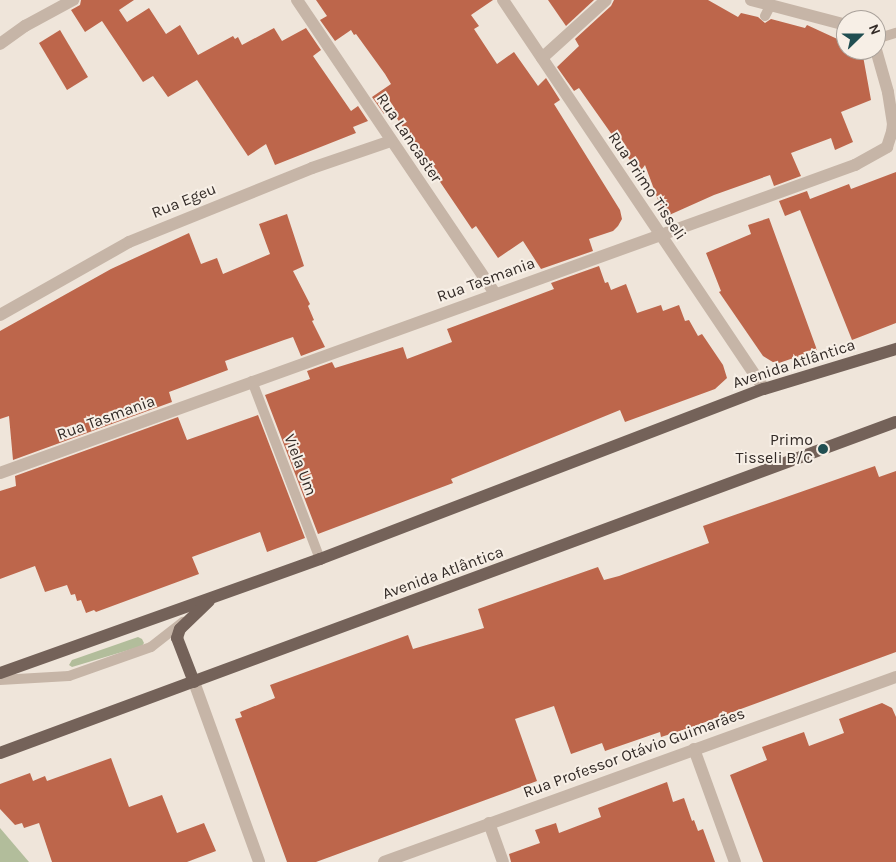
<!DOCTYPE html>
<html>
<head>
<meta charset="utf-8">
<style>
	body { margin:0 }
	#map { position:relative; width:896px; height:862px; overflow:hidden; background:#efe5da; font-family:Karla,sans-serif }
	div>[style] { position:absolute }
	.green>* { inset:0; background:#b2bd9b }
	.building>* { inset:0; background:#bd664b }
	.service>* { height:10px; margin:-5px; padding:0 5px; transform-origin:5px; border-radius:5px; background:#c6b5a7 }
	.minor>* { height:12px; margin:-6px; padding:0 6px; transform-origin:6px; border-radius:6px; background:#c6b5a7 }
	.tertiary>* { height:12px; margin:-6px; padding:0 6px; transform-origin:6px; border-radius:6px; background:#c6b5a7 }
	.primary>* { height:12px; margin:-6px; padding:0 6px; transform-origin:6px; border-radius:6px; background:#746259 }
	.dots>* { width:14px; height:14px; translate:-50% -50%; box-sizing:border-box; border:2px solid #f7efe6; border-radius:50% }
	span { translate:-50% -50%; white-space:nowrap; text-align:center; line-height:1.15; -webkit-text-stroke:4px #f7efe6; paint-order:stroke }
	.street-label { font-size:16px; color:#332b27 }
	.poi-label { font-size:16px; color:#332b27 }
	.right { translate:-100% -50%; text-align:right }
	.north { position:absolute; left:836px; top:10px; width:50px; height:50px; box-sizing:border-box; background:#f7efe6; border:1px solid #a9a19a; border-radius:50%; rotate:68deg; font-size:14px; font-weight:700; line-height:20px; text-align:center; color:#332b27 }
	.north::after { content:''; display:block; margin:auto; width:18px; height:22px; background:#204e51; clip-path:polygon(50% 0,100% 100%,50% 72%,0 100%) }
</style>
</head>
<body>
<div id="map">
	<div class="green">
		<i style="clip-path:polygon(138px 637px,142px 639px,144px 643px,142px 646px,72px 667px,69px 665px,72px 660px)"></i>
		<i style="clip-path:polygon(0 828px,29px 862px,0 862px)"></i>
	</div>
	<div class="building">
		<i style="clip-path:polygon(81px 0,134px 0,119px 10px,127px 22px,149px 8px,166px 34px,180px 25px,198px 55px,233px 36px,235px 39px,238px 37px,242px 45px,274px 28px,282px 41px,306px 28px,321px 50px,313px 56px,351px 111px,358px 106px,368px 121px,353px 127px,356px 133px,275px 165px,266px 144px,248px 156px,197px 80px,168px 97px,153px 76px,143px 82px,102px 21px,85px 32px,71px 10px,80px 5px)"></i>
		<i style="clip-path:polygon(316px 0,493px 0,471px 15px,479px 26px,474px 29px,497px 64px,514px 52px,538px 86px,546px 78px,560px 100px,554px 104px,620px 210px,622px 219px,618px 226px,613px 231px,589px 239px,593px 251px,541px 269px,523px 241px,498px 258px,476px 226px,472px 229px,392px 111px,384px 114px,372px 97px,391px 84px,385px 74px,356px 34px,354px 35px,351px 30px,335px 41px,320px 20px,327px 16px)"></i>
		<i style="clip-path:polygon(548px 0,594px 0,566px 26px)"></i>
		<i style="clip-path:polygon(614px 0,708px 0,738px 17px,741px 13px,758px 17px,765px 23px,771px 19px,805px 28px,807px 25px,846px 43px,846px 50px,857px 50px,863px 56px,871px 100px,841px 112px,853px 142px,835px 150px,831px 138px,791px 153px,801px 176px,774px 186px,770px 175px,714px 195px,667px 216px,663px 207px,661px 208px,645px 165px,639px 173px,579px 88px,574px 91px,557px 67px,579px 46px,575px 39px,611px 6px)"></i>
		<i style="clip-path:polygon(60px 30px,88px 77px,67px 90px,39px 43px)"></i>
		<i style="clip-path:polygon(896px 172px,896px 323px,852px 340px,800px 210px,785px 216px,779px 201px,807px 191px,810px 199px,849px 184px,851px 189px)"></i>
		<i style="clip-path:polygon(287px 214px,304px 266px,293px 271px,310px 304px,308px 306px,314px 320px,312px 321px,325px 347px,301px 356px,293px 337px,284px 340px,225px 361px,228px 370px,169px 392px,172px 402px,13px 460px,9px 416px,0 419px,0 331px,111px 269px,189px 233px,201px 264px,217px 258px,223px 274px,270px 254px,259px 224px)"></i>
		<i style="clip-path:polygon(769px 218px,817px 350px,776px 364px,763px 356px,719px 292px,721px 291px,706px 253px,751px 234px,748px 225px)"></i>
		<i style="clip-path:polygon(599px 266px,605px 283px,608px 282px,611px 290px,626px 284px,637px 313px,661px 305px,663px 311px,679px 305px,685px 321px,689px 320px,698px 336px,702px 334px,723px 365px,727px 378px,715px 389px,625px 422px,620px 410px,451px 479px,453px 483px,318px 534px,265px 395px,310px 379px,307px 371px,332px 362px,335px 368px,403px 347px,407px 359px,452px 342px,447px 329px,554px 289px,551px 283px)"></i>
		<i style="clip-path:polygon(258px 415px,305px 538px,267px 552px,260px 532px,192px 557px,199px 574px,96px 612px,94px 610px,86px 613px,81px 600px,77px 601px,75px 594px,71px 595px,67px 585px,45px 592px,35px 566px,0 579px,0 491px,16px 486px,15px 476px,178px 417px,187px 440px)"></i>
		<i style="clip-path:polygon(875px 466px,879px 477px,896px 471px,896px 652px,689px 728px,661px 737px,660px 732px,605px 751px,602px 743px,571px 754px,554px 706px,515px 719px,537px 781px,316px 862px,287px 862px,235px 719px,242px 717px,240px 712px,275px 698px,270px 685px,408px 635px,413px 649px,484px 628px,478px 609px,598px 567px,604px 580px,619px 576px,709px 543px,703px 526px)"></i>
		<i style="clip-path:polygon(882px 703px,892px 708px,896px 717px,896px 862px,763px 862px,730px 775px,767px 760px,762px 747px,804px 732px,809px 746px,844px 733px,839px 719px)"></i>
		<i style="clip-path:polygon(111px 758px,129px 807px,162px 795px,177px 833px,204px 823px,216px 851px,187px 862px,52px 862px,39px 823px,24px 828px,22px 823px,15px 825px,0 809px,0 784px,30px 773px,33px 781px,45px 776px,47px 781px)"></i>
		<i style="clip-path:polygon(667px 782px,673px 802px,684px 798px,692px 821px,694px 820px,698px 831px,703px 829px,715px 862px,511px 862px,509px 854px,540px 843px,535px 830px,556px 823px,559px 833px,601px 817px,598px 808px)"></i>
	</div>
	<div class="service">
		<i style="left:765px;top:16px;width:11px;rotate:-63deg"></i>
		<i style="left:876px;top:39px;width:21px;rotate:-17deg"></i>
		<i style="left:252px;top:381px;width:191px;rotate:69.1deg"></i>
		<i style="left:0;top:680px;width:69px;rotate:-3.3deg"></i>
		<i style="left:69px;top:676px;width:87px;rotate:-19.5deg"></i>
		<i style="left:151px;top:647px;width:41px;rotate:-38deg"></i>
	</div>
	<div class="minor">
		<i style="left:297px;top:0;width:354px;rotate:56deg"></i>
		<i style="left:503px;top:0;width:468px;rotate:56.1deg"></i>
		<i style="left:751px;top:0;width:98px;rotate:14.7deg"></i>
		<i style="left:0;top:44px;width:31px;rotate:-36deg"></i>
		<i style="left:25px;top:26px;width:55px;rotate:-28.4deg"></i>
		<i style="left:542px;top:58px;width:86px;rotate:-42.2deg"></i>
		<i style="left:0;top:315px;width:148px;rotate:-29.5deg"></i>
		<i style="left:129px;top:242px;width:197px;rotate:-22deg"></i>
		<i style="left:312px;top:168px;width:83px;rotate:-18.9deg"></i>
		<i style="left:0;top:473px;width:909px;rotate:-19.81deg"></i>
		<i style="left:855px;top:165px;width:37px;rotate:-29deg"></i>
		<i style="left:887px;top:147px;width:16px;rotate:-72deg"></i>
		<i style="left:892px;top:132px;width:8px;rotate:-83deg"></i>
		<i style="left:893px;top:124px;width:32px;rotate:-99deg"></i>
		<i style="left:888px;top:92px;width:44px;rotate:-105.9deg"></i>
		<i style="left:694px;top:749px;width:120px;rotate:70.1deg"></i>
		<i style="left:489px;top:823px;width:41px;rotate:70.3deg"></i>
		<i style="left:384px;top:862px;width:544px;rotate:-19.87deg"></i>
	</div>
	<div class="tertiary">
		<i style="left:194px;top:682px;width:191px;rotate:70.1deg"></i>
	</div>
	<div class="primary">
		<i style="left:0;top:673px;width:340px;rotate:-19.6deg"></i>
		<i style="left:320px;top:559px;width:475px;rotate:-21deg"></i>
		<i style="left:764px;top:389px;width:138px;rotate:-16.9deg"></i>
		<i style="left:194px;top:682px;width:47px;rotate:-111.1deg"></i>
		<i style="left:177px;top:638px;width:9px;rotate:-72deg"></i>
		<i style="left:180px;top:629px;width:40px;rotate:-44deg"></i>
		<i style="left:0;top:753px;width:955px;rotate:-20.28deg"></i>
	</div>
	<div class="dots">
		<i style="left:823px;top:449px;background:#204e51"></i>
	</div>
	<div class="street-label">
		<span style="left:409px;top:138px;rotate:56deg">Rua Lancaster</span>
		<span style="left:647px;top:186px;rotate:56deg">Rua Primo Tisseli</span>
		<span style="left:184px;top:201px;rotate:-22deg">Rua Egeu</span>
		<span style="left:486px;top:280px;rotate:-20deg">Rua Tasmania</span>
		<span style="left:794px;top:364px;rotate:-18deg">Avenida Atlântica</span>
		<span style="left:106px;top:418px;rotate:-20deg">Rua Tasmania</span>
		<span style="left:300px;top:465px;rotate:69deg">Viela Um</span>
		<span style="left:443px;top:573px;rotate:-20deg">Avenida Atlântica</span>
		<span style="left:634px;top:753px;rotate:-20deg">Rua Professor Otávio Guimarães</span>
	</div>
	<div class="poi-label">
		<span class="right" style="left:813px;top:449px">Primo<br>Tisseli B/C</span>
	</div>
	<div class="north">N</div>
</div>
</body>
</html>
